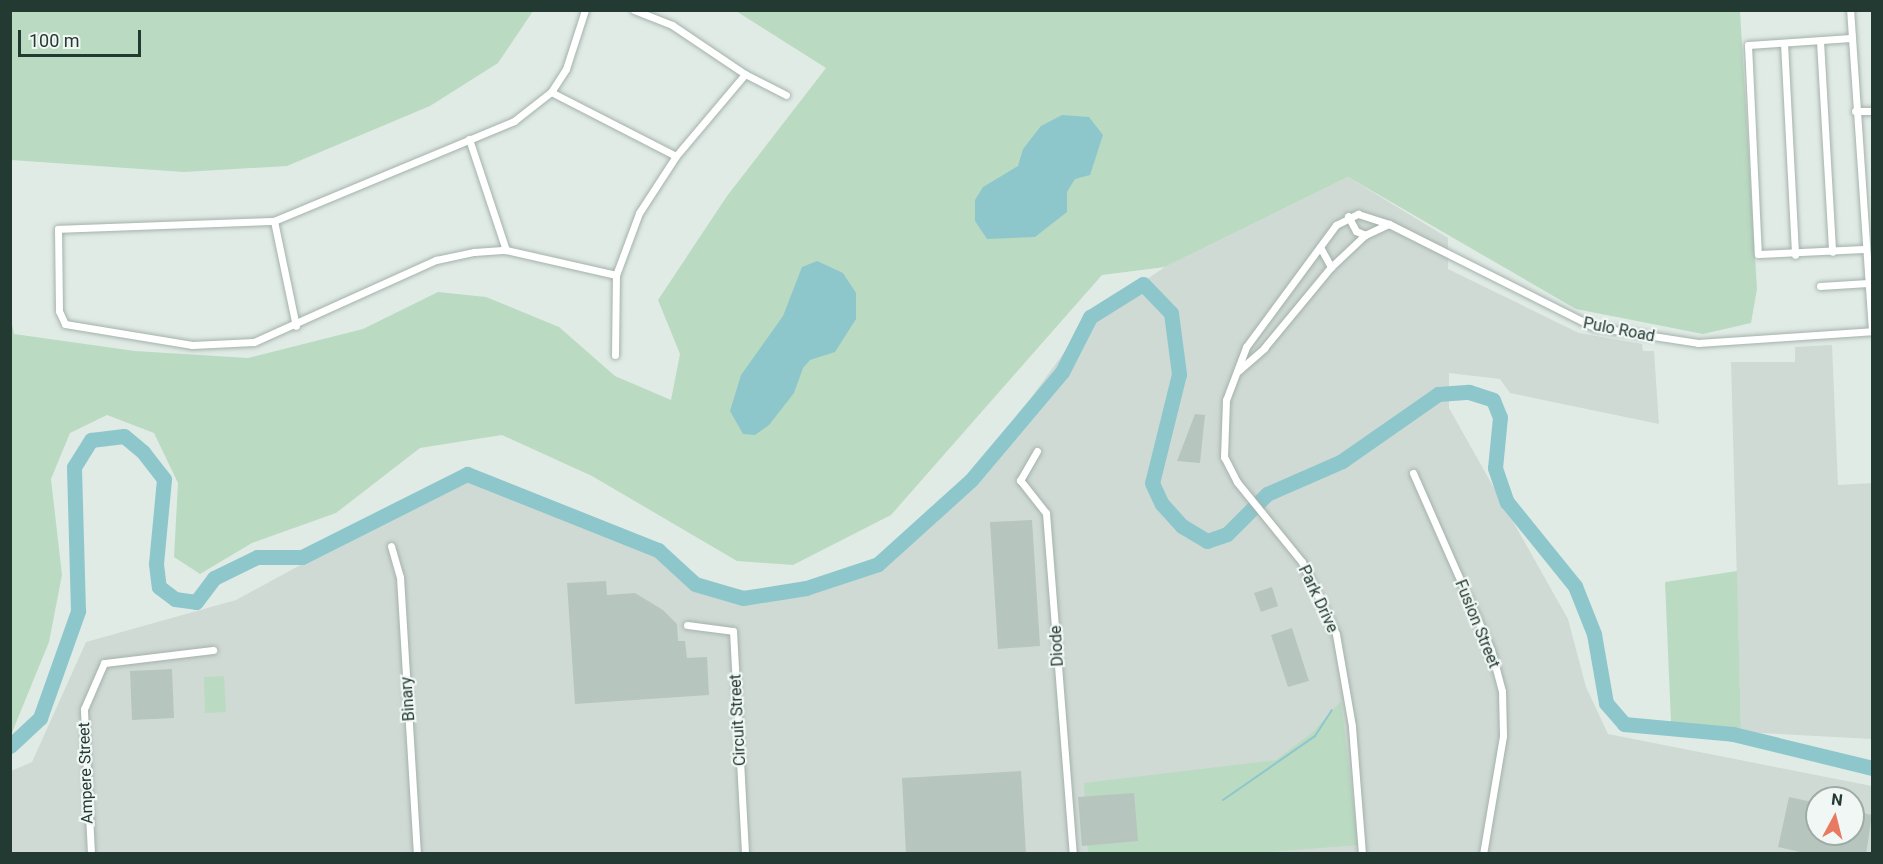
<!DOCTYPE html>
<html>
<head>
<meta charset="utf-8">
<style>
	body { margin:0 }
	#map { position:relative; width:1883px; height:864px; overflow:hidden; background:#e1ebe6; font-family:Roboto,sans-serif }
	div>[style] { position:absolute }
	.built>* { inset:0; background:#d0dad5 }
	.green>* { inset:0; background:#bbdac2 }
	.water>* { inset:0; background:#8dc7cc }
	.stream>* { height:2px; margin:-1px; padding:0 1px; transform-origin:1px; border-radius:1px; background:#8dc7cc }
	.river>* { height:15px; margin:-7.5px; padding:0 7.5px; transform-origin:7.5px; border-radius:7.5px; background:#8dc7cc }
	.building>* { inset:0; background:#b7c5bf }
	.roads { filter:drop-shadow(0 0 2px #a4b2ac) drop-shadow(0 0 2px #a4b2ac) }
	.street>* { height:7px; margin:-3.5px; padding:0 3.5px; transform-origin:3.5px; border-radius:3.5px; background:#fff }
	span { translate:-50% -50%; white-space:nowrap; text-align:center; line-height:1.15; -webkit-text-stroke:4.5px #f1f7f4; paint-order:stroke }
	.street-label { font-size:16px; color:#233a32 }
	.frame { position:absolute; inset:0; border:12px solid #233a32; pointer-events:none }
	.north { position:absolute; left:1805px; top:786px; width:60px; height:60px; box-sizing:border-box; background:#f1f7f4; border:2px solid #9faba6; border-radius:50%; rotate:7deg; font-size:16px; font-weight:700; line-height:24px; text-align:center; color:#233a32 }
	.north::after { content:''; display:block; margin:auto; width:21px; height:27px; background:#e87a62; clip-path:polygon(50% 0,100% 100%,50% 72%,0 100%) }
	.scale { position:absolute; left:18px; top:30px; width:123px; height:27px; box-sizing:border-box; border:3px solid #233a32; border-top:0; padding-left:8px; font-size:18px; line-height:21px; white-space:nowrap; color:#233a32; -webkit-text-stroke:4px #f1f7f4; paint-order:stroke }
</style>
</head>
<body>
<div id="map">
	<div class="built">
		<i style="clip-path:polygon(evenodd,1348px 177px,1448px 238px,1448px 269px,1579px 333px,1642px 344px,1643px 351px,1654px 351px,1659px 424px,1510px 393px,1500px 379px,1449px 373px,1449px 408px,1568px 619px,1586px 687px,1608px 734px,1872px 786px,1872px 854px,11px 854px,11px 771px,32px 762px,86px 642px,236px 600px,467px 474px,658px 550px,695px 584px,743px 598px,806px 588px,878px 564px,971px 480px,1090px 317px,1165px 267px,1348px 177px,1817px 798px,1853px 798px,1853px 834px,1817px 834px,1817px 798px)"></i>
		<i style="clip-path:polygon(1832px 345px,1838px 485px,1872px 483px,1872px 739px,1741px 732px,1731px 362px,1795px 362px,1795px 347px)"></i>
	</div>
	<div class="green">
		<i style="clip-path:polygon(10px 11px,11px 10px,533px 11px,498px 63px,430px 106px,287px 166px,184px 172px,11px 160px)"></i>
		<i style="clip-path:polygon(736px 11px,1740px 11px,1757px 289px,1751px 323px,1703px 334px,1576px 309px,1348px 177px,1165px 267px,1102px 275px,891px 515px,793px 565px,737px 561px,592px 476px,502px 435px,420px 448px,336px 513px,252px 543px,200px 574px,174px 557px,178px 483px,154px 433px,107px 415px,70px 433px,51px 479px,62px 575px,49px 642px,11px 735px,10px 315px,14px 334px,135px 351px,248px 358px,363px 329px,438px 292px,486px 297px,559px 327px,615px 376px,671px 400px,680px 354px,658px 300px,727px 196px,826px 68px)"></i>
		<i style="clip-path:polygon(1737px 571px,1741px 732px,1671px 722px,1665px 582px)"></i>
		<i style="clip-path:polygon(224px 676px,226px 712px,205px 713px,204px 677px)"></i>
		<i style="clip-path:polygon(1341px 701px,1358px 845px,1243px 854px,1088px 853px,1084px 783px,1276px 760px,1313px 732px)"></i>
	</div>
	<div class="water">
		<i style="clip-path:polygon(1062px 115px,1089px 117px,1103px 135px,1090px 175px,1075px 179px,1067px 192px,1067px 212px,1035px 237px,987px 239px,975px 221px,975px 200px,983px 187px,1018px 166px,1023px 149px,1041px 126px)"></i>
		<i style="clip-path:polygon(817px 261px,843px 273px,856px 293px,856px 319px,835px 352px,810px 360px,803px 368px,794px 393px,769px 425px,755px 435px,743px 434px,730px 411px,741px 375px,783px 316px,802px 267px)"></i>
	</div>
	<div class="stream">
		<i style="left:1223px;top:800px;width:112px;rotate:-34.8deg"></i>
		<i style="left:1315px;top:736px;width:31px;rotate:-57deg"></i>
	</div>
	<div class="river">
		<i style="left:10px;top:746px;width:41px;rotate:-43deg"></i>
		<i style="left:40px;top:718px;width:114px;rotate:-70.4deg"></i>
		<i style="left:78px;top:611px;width:144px;rotate:-91.6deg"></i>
		<i style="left:74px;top:467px;width:32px;rotate:-58deg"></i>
		<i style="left:91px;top:440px;width:33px;rotate:-7deg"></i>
		<i style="left:124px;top:436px;width:25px;rotate:40deg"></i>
		<i style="left:143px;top:452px;width:34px;rotate:52deg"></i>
		<i style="left:164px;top:479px;width:85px;rotate:95.4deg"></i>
		<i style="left:156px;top:564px;width:23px;rotate:83deg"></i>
		<i style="left:159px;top:587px;width:20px;rotate:37deg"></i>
		<i style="left:175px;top:599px;width:21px;rotate:8deg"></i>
		<i style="left:196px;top:602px;width:30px;rotate:-53deg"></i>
		<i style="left:214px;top:578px;width:48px;rotate:-26deg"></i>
		<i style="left:257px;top:557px;width:45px"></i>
		<i style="left:302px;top:557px;width:185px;rotate:-26.7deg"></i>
		<i style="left:467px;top:474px;width:206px;rotate:21.7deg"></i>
		<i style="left:658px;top:550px;width:50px;rotate:42.6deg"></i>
		<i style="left:695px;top:584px;width:50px;rotate:16.3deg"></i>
		<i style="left:743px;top:598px;width:64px;rotate:-9deg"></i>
		<i style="left:806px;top:588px;width:76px;rotate:-18.4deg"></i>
		<i style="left:878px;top:564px;width:125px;rotate:-42.1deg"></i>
		<i style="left:971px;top:480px;width:141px;rotate:-49.9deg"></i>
		<i style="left:1062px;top:372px;width:62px;rotate:-63deg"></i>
		<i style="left:1090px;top:317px;width:62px;rotate:-31.9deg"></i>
		<i style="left:1143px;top:284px;width:40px;rotate:46deg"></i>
		<i style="left:1171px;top:313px;width:62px;rotate:82.5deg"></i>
		<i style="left:1179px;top:374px;width:112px;rotate:103.9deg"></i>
		<i style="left:1152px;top:483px;width:23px;rotate:65deg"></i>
		<i style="left:1162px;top:504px;width:30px;rotate:48deg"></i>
		<i style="left:1182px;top:526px;width:29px;rotate:31deg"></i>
		<i style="left:1207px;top:541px;width:21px;rotate:-19deg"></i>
		<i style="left:1227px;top:534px;width:57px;rotate:-45deg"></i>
		<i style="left:1267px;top:494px;width:82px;rotate:-23.7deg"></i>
		<i style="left:1342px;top:461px;width:117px;rotate:-34.9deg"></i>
		<i style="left:1438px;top:394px;width:31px;rotate:-4deg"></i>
		<i style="left:1469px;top:392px;width:25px;rotate:18deg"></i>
		<i style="left:1493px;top:400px;width:18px;rotate:68deg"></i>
		<i style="left:1500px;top:417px;width:51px;rotate:95.6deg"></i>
		<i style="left:1495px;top:468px;width:36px;rotate:71deg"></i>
		<i style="left:1507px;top:502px;width:108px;rotate:51deg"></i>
		<i style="left:1575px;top:586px;width:52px;rotate:68.4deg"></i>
		<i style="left:1594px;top:634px;width:70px;rotate:80.1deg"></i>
		<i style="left:1606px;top:703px;width:28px;rotate:49deg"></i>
		<i style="left:1624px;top:724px;width:109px;rotate:5.2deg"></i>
		<i style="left:1733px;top:734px;width:143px;rotate:13.7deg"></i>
	</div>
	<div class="building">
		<i style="clip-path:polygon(1195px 414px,1205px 415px,1200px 463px,1177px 461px)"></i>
		<i style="clip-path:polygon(1032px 520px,1040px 646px,998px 649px,990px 522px)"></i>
		<i style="clip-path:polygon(606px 581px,607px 595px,635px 593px,663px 610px,677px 624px,678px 641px,685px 641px,687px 658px,707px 657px,709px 695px,575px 704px,567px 583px)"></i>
		<i style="clip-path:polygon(1272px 587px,1278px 606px,1261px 612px,1254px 593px)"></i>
		<i style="clip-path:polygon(1292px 628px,1309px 681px,1288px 687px,1271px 635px)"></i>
		<i style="clip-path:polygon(172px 669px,174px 718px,132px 720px,130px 671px)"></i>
		<i style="clip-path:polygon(1021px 771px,1026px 854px,906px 854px,902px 778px)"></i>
		<i style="clip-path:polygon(1134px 793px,1138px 841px,1082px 846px,1078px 797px)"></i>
		<i style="clip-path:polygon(1789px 797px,1817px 803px,1817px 834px,1853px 834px,1853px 811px,1872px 815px,1866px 854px,1809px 854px,1778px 847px)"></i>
	</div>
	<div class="roads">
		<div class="street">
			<i style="left:585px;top:10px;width:62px;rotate:107.9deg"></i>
			<i style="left:566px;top:69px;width:27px;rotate:123deg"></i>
			<i style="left:551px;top:92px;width:47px;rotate:141.9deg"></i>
			<i style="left:514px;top:121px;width:260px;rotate:157.4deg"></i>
			<i style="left:274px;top:221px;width:216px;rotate:177.9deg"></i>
			<i style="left:58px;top:229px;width:82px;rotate:89.3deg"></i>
			<i style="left:59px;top:311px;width:14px;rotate:65deg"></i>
			<i style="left:65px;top:324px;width:129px;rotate:9.4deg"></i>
			<i style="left:192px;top:345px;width:62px;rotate:-2.8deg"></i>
			<i style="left:254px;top:342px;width:200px;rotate:-24.3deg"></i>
			<i style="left:436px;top:260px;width:39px;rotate:-12deg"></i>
			<i style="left:474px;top:252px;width:32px;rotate:-4deg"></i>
			<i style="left:506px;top:250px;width:113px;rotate:12.8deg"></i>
			<i style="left:634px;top:10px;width:41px;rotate:21.5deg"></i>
			<i style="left:672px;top:25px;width:88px;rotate:33.9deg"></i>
			<i style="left:745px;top:74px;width:46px;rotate:27.1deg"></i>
			<i style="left:1851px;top:38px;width:103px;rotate:176.1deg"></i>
			<i style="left:1748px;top:45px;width:209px;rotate:87.3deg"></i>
			<i style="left:1758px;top:254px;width:107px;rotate:-2.7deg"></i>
			<i style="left:1820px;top:41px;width:211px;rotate:86.7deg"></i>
			<i style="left:1784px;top:43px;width:212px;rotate:87deg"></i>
			<i style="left:551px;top:92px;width:140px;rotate:27.1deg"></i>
			<i style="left:1855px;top:111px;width:17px"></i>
			<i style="left:469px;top:139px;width:117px;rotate:71.6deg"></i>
			<i style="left:1348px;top:216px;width:17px;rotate:62deg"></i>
			<i style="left:1356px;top:231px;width:10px;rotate:24deg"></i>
			<i style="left:274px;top:221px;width:107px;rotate:78.2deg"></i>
			<i style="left:1320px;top:247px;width:23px;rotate:61deg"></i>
			<i style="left:1820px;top:286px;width:48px;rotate:-3.6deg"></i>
			<i style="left:615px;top:355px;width:80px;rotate:-89.3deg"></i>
			<i style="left:616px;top:275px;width:66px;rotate:-69.6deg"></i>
			<i style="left:639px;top:213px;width:68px;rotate:-57deg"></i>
			<i style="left:676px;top:156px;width:107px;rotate:-49.9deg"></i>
			<i style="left:1238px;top:371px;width:35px;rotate:-41deg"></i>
			<i style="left:1264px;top:348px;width:105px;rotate:-50.4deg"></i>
			<i style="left:1331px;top:267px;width:47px;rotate:-43.3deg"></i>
			<i style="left:1365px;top:235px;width:26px;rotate:-25deg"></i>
			<i style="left:1037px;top:451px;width:34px;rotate:120deg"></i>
			<i style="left:1020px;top:480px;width:42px;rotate:51.8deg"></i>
			<i style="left:1046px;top:513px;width:342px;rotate:85.5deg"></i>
			<i style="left:1413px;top:473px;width:193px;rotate:66.2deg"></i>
			<i style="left:1491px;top:650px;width:42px;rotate:75deg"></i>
			<i style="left:1502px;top:691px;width:45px;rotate:88.7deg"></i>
			<i style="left:1503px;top:736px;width:120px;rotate:99.6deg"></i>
			<i style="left:391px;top:546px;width:32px;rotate:74deg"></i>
			<i style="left:400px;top:577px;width:278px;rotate:86.5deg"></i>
			<i style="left:687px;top:625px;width:46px;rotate:7.4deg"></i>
			<i style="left:733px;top:631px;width:223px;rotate:86.9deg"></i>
			<i style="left:91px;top:854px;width:145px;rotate:-92.8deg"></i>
			<i style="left:84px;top:709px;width:50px;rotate:-66.5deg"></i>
			<i style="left:104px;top:663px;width:110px;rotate:-6.8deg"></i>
			<i style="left:1362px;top:854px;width:128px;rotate:-94.5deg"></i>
			<i style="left:1352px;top:726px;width:93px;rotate:-99.9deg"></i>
			<i style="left:1336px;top:634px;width:80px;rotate:-115.3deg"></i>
			<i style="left:1302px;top:562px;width:103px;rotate:-129.1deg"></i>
			<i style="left:1237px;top:482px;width:28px;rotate:-117deg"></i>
			<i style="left:1224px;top:457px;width:57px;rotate:-88deg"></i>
			<i style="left:1226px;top:400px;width:57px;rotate:-69.3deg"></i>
			<i style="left:1246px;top:347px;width:152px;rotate:-53.6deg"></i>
			<i style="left:1336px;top:225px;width:25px;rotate:-27deg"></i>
			<i style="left:1358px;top:214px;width:33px;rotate:18deg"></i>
			<i style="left:1389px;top:224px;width:229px;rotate:26.7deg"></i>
			<i style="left:1594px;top:327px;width:105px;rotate:8.7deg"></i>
			<i style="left:1698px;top:343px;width:174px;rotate:-3.9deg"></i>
			<i style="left:1872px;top:331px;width:322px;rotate:-93.9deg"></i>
		</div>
	</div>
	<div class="street-label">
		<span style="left:1619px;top:330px;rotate:11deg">Pulo Road</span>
		<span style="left:1318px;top:599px;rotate:65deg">Park Drive</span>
		<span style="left:1477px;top:624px;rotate:68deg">Fusion Street</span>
		<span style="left:1057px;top:646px;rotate:-93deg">Diode</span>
		<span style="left:408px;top:699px;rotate:-94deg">Binary</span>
		<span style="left:738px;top:720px;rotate:-93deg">Circuit Street</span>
		<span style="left:86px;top:773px;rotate:-92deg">Ampere Street</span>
	</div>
	<div class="frame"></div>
	<div class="north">N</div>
	<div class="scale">100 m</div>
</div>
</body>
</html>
